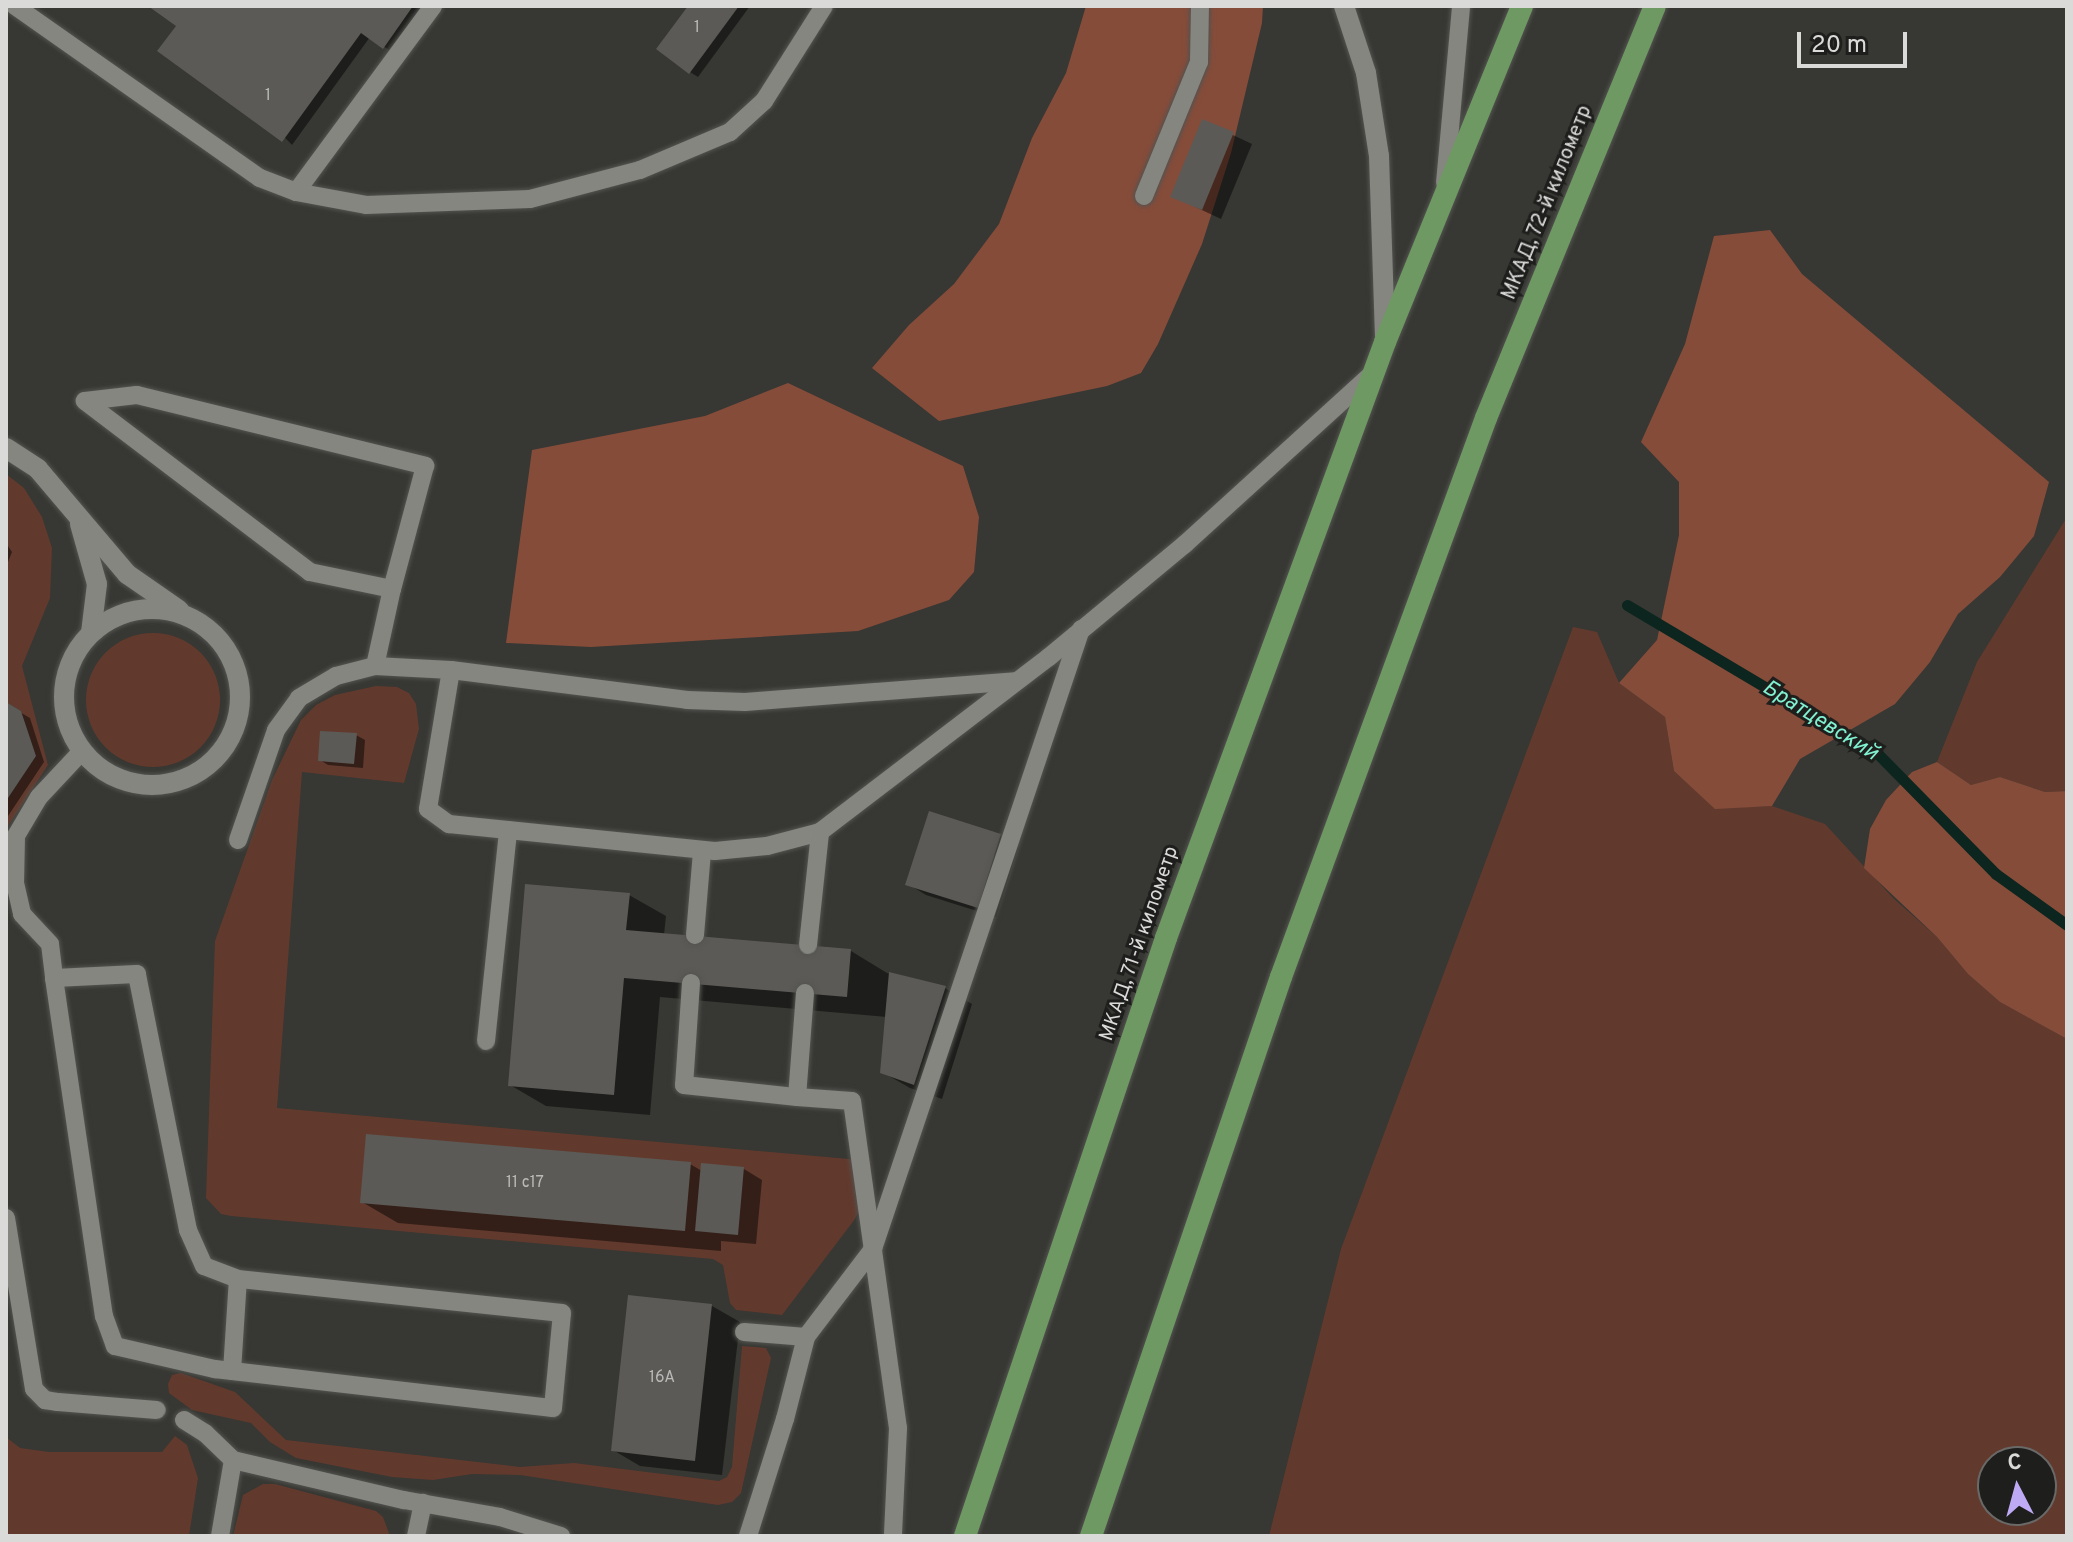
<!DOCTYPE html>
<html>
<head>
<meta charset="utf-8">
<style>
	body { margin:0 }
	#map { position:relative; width:2073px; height:1542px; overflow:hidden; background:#373733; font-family:Overpass,sans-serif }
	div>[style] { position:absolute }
	.green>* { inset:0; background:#623a2d }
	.round { border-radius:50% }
	.forest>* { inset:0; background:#864c3a }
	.shadow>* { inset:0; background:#0007 }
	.stream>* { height:11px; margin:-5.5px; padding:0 5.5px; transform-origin:5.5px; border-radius:5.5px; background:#0c251e }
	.building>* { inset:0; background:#5c5a56 }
	.roads { filter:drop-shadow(0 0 2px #535350) drop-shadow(0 0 2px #535350) }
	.service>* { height:18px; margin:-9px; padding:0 9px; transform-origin:9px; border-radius:9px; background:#868681 }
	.minor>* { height:20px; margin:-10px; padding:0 10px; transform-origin:10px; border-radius:10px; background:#868681 }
	.minor>.ring { margin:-10px; padding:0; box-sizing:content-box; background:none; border:20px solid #868681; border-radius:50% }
	.tertiary>* { height:20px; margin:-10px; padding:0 10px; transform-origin:10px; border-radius:10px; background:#868681 }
	.trunk>* { height:22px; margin:-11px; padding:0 11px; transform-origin:11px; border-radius:11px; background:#6e9962 }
	span { translate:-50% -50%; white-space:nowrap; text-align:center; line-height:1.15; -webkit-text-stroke:6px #1e1e1d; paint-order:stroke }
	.number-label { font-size:16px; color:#babab8 }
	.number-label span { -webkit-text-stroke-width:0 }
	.street-label { font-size:20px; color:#dadad8 }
	.water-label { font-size:22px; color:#80f1d1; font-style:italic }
	.frame { position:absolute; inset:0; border:8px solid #dadad8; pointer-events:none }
	.north { position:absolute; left:1977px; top:1446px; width:80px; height:80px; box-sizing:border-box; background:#1e1e1d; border:2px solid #696968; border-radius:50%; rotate:354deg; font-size:22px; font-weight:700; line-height:32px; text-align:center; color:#dadad8 }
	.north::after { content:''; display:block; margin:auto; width:28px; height:36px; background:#bea9f4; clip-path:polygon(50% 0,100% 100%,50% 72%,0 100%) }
	.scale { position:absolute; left:1797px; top:32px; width:110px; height:36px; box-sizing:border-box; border:4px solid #dadad8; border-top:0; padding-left:10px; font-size:24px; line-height:28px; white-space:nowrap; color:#dadad8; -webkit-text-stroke:6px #1e1e1d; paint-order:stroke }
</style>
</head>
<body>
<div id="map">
	<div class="green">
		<i style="clip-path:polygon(6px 474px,24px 488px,42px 517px,52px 548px,50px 598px,22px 666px,48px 765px,6px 829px,6px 801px,36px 756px,21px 711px,6px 702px)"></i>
		<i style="clip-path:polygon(2067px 517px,2067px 791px,2045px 792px,2000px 777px,1971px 785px,1937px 762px,1977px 662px)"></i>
		<i style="clip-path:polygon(evenodd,1573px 627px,1597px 632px,1619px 683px,1665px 717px,1674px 771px,1715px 808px,1772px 806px,1825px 824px,1893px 898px,1937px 937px,1968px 974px,2000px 1002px,2067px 1039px,2067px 1536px,1269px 1536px,1341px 1249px,1573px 627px,1993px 1462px,2041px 1462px,2041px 1510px,1993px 1510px,1993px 1462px)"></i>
		<i class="round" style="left:86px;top:633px;width:134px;height:134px"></i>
		<i style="clip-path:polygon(376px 686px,397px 687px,409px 693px,416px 704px,419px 729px,404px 783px,302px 772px,277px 1108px,871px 1161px,869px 1187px,855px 1219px,782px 1315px,736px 1310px,730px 1303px,723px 1265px,713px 1259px,231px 1216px,221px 1214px,206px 1198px,215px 941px,272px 780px,301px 720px,316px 705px,335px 695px)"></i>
		<i style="clip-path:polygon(742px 1346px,766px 1348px,771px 1358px,741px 1493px,732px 1502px,718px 1505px,520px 1475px,472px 1474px,433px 1480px,392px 1477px,296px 1458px,270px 1442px,251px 1423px,192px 1410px,169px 1393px,168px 1384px,172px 1375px,181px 1373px,235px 1392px,286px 1440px,520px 1467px,574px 1463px,719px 1481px,727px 1477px,732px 1467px)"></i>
		<i style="clip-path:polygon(175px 1436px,187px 1445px,198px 1478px,189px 1536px,6px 1536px,6px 1437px,20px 1448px,49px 1452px,162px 1452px)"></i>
		<i style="clip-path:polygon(263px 1484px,275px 1484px,376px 1511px,383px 1517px,390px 1536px,233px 1536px,243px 1495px)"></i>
	</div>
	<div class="forest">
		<i style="clip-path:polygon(1086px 6px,1263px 6px,1262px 23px,1231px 153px,1202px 244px,1158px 344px,1141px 373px,1107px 386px,939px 421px,872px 368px,909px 325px,954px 284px,999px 224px,1032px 138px,1066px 73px)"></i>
		<i style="clip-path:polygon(1770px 230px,1802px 274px,2049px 482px,2034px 536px,2000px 577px,1958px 614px,1930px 662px,1895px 704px,1800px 759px,1772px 806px,1715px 809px,1674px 771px,1665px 717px,1619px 683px,1657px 640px,1679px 535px,1679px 482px,1641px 442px,1685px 344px,1714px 236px)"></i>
		<i style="clip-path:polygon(788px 383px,963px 466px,979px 517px,974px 572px,949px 600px,858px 631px,591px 647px,506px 643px,532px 450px,705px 416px)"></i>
		<i style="clip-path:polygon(1937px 762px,1971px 785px,2000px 777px,2045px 792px,2067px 791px,2067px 1039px,2000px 1002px,1968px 974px,1937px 937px,1864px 868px,1870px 829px,1886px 800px,1912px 772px)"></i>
	</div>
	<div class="shadow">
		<i style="clip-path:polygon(152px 6px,425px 6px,392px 52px,370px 37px,292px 145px,178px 25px)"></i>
		<i style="clip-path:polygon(690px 6px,750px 6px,698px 77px,690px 72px)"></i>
		<i style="clip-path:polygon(1203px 121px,1252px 144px,1221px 219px,1172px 196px)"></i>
		<i style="clip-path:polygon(6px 543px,12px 552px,6px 567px)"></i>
		<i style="clip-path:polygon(6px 704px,30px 718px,44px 762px,6px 819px)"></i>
		<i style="clip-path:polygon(356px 735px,365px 740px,363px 768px,328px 765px,320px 760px)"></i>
		<i style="clip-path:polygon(1000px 836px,1018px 847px,996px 917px,926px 895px,908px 884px)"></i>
		<i style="clip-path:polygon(629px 895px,666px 916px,664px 935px,851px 951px,887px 973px,945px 988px,972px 1004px,942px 1099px,910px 1088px,882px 1072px,887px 1017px,660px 997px,650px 1115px,546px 1106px,510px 1085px)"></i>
		<i style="clip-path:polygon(690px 1164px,702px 1171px,703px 1166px,744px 1169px,762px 1180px,756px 1244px,721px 1241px,721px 1251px,398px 1223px,362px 1202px)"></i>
		<i style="clip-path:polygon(630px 1297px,712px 1306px,740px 1322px,722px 1475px,640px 1466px,613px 1450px)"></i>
	</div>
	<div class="stream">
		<i style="left:1627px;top:605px;width:292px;rotate:30.7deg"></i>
		<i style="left:1878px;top:754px;width:168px;rotate:45.5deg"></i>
		<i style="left:1996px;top:874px;width:87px;rotate:35.7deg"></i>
	</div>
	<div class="building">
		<i style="clip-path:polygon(148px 6px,413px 6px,383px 49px,361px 33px,282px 142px,157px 51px,176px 26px)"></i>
		<i style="clip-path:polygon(688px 6px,739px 6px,689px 74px,656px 49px)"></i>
		<i style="clip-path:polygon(1202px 119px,1234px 132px,1202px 210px,1170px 197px)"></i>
		<i style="clip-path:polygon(6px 702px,21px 711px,36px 756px,6px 801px)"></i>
		<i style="clip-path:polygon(320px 731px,357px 733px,354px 764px,318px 761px)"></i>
		<i style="clip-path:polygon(929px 811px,1001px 834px,978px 908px,905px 885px)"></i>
		<i style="clip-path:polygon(525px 884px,630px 893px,626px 930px,851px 949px,847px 997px,624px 978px,614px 1095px,508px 1086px)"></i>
		<i style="clip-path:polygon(889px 972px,946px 986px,914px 1085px,880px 1073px)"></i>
		<i style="clip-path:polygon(366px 1134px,691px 1162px,685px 1231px,360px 1203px)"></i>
		<i style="clip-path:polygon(701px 1163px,744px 1167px,738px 1235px,695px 1231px)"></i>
		<i style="clip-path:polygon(628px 1295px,712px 1304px,695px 1461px,611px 1451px)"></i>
	</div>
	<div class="roads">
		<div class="service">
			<i style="left:15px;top:6px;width:299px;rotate:35.1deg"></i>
			<i style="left:260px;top:178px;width:39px;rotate:21deg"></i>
			<i style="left:296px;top:192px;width:231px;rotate:-53.6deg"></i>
			<i style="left:1445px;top:183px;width:178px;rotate:-84.8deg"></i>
			<i style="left:296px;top:192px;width:71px;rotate:10.5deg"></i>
			<i style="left:366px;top:205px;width:164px;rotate:-2.1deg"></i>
			<i style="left:530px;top:199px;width:114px;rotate:-14.8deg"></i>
			<i style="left:640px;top:170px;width:98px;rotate:-22.9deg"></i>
			<i style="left:730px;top:132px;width:46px;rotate:-42.4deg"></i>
			<i style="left:764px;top:101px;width:112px;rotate:-57.7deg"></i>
			<i style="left:1144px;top:196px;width:145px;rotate:-67.7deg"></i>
			<i style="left:1199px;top:62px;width:56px;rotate:-89deg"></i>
			<i style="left:375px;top:666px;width:79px;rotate:-77.6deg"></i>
			<i style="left:392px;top:589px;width:84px;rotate:-168.3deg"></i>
			<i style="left:310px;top:572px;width:283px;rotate:-142.8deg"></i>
			<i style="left:85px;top:401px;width:52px;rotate:-6.6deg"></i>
			<i style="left:137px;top:395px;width:297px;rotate:13.8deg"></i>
			<i style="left:425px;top:466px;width:127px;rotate:105deg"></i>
			<i style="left:451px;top:670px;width:141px;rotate:99.4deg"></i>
			<i style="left:428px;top:809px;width:26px;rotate:36deg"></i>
			<i style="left:449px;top:824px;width:267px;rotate:5.8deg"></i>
			<i style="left:715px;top:851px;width:52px;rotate:-5.5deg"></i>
			<i style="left:767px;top:846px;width:55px;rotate:-14.8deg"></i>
			<i style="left:16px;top:836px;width:47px;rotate:91.2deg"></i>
			<i style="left:15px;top:883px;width:32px;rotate:77deg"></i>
			<i style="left:22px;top:914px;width:41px;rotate:47deg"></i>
			<i style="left:50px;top:944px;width:34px;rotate:83deg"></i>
			<i style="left:54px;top:978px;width:342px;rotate:81.6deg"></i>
			<i style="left:104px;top:1316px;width:32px;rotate:70deg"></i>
			<i style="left:115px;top:1346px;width:103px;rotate:13deg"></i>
			<i style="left:215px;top:1369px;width:340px;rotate:6.6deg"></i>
			<i style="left:553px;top:1408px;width:95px;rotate:-84.6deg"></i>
			<i style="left:562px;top:1313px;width:326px;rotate:-174deg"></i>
			<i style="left:238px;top:1279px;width:36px;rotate:-159deg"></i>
			<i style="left:204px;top:1266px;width:39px;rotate:-114deg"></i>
			<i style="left:188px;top:1230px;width:261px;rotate:-101.3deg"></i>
			<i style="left:137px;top:974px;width:83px;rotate:177.2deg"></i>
			<i style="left:238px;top:840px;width:116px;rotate:-70.9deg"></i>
			<i style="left:276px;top:730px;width:39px;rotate:-54deg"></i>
			<i style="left:299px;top:698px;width:43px;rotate:-30.7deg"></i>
			<i style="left:336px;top:676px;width:40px;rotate:-14.4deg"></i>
			<i style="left:375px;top:666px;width:76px;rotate:3deg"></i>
			<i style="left:451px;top:670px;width:238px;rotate:7.2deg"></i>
			<i style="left:687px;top:700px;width:58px;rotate:2deg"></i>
			<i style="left:745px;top:702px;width:271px;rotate:-4.4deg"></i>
			<i style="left:10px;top:846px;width:57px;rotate:-59.4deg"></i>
			<i style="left:39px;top:797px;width:63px;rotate:-46.9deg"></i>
			<i style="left:695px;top:935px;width:84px;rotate:-85.2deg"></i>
			<i style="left:808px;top:945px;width:114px;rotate:-83.9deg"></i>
			<i style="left:820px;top:832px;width:288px;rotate:-37.4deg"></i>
			<i style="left:1049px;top:657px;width:177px;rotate:-39.7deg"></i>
			<i style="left:1185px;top:544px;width:256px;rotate:-42.3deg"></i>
			<i style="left:691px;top:983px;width:102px;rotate:93.9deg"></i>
			<i style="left:684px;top:1085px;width:114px;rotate:6.1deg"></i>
			<i style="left:805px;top:993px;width:104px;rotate:94.4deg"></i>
			<i style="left:797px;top:1097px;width:55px;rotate:4.2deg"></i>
			<i style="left:852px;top:1101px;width:330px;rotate:82deg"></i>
			<i style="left:898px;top:1428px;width:108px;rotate:92.7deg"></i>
			<i style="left:486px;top:1041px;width:212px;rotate:-84deg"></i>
			<i style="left:6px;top:1218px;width:173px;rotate:80.7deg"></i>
			<i style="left:34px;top:1389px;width:16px;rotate:45deg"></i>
			<i style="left:45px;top:1400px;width:13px;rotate:9deg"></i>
			<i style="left:58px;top:1402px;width:99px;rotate:4.6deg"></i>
			<i style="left:744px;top:1332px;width:62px;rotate:4.6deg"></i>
			<i style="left:232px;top:1371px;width:92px;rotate:-86.3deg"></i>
			<i style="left:184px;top:1420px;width:25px;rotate:32deg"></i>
			<i style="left:205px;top:1433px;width:39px;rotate:44deg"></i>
			<i style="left:233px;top:1460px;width:176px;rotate:13.2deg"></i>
			<i style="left:404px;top:1500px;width:97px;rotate:10deg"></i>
			<i style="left:500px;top:1517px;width:64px;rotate:17.3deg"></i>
			<i style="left:220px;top:1536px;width:77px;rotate:-80.3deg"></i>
			<i style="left:416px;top:1536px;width:34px;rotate:-78deg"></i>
			<i style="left:748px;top:1536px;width:123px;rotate:-72.5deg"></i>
			<i style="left:785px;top:1419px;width:85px;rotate:-75.6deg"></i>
			<i style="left:806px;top:1337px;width:111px;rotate:-52.7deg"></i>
			<i style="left:873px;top:1249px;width:654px;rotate:-71.45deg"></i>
		</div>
		<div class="minor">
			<i style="left:6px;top:448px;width:38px;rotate:33deg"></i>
			<i style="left:38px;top:469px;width:138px;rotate:49.7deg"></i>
			<i style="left:127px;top:574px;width:63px;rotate:34.7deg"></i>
			<i style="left:80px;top:524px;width:62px;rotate:74.2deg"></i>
			<i style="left:97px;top:584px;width:49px;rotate:97deg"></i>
			<i class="ring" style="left:64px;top:609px;width:156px;height:156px"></i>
		</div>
		<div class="tertiary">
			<i style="left:1344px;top:6px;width:71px;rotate:71.8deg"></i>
			<i style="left:1366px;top:73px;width:84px;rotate:81.1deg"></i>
			<i style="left:1379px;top:156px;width:185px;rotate:88.1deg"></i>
		</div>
		<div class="trunk">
			<i style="left:965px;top:1536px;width:631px;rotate:-71.42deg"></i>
			<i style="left:1166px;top:938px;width:635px;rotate:-69.82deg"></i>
			<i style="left:1385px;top:342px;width:363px;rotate:-67.8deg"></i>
			<i style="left:1091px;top:1536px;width:590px;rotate:-71.23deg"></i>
			<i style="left:1281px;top:977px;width:595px;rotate:-69.86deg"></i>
			<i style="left:1486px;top:418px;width:445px;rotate:-67.7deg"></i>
		</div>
	</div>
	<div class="number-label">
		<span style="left:697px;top:28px">1</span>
		<span style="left:268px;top:96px">1</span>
		<span style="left:525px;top:1183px">11 с17</span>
		<span style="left:662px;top:1378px">16А</span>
	</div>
	<div class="street-label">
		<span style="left:1548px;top:203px;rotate:-68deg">МКАД, 72-й километр</span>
		<span style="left:1140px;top:944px;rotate:-71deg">МКАД, 71-й километр</span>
	</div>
	<div class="water-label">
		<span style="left:1820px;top:721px;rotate:32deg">Братцевский</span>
	</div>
	<div class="frame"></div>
	<div class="north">С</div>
	<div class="scale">20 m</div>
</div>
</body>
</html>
